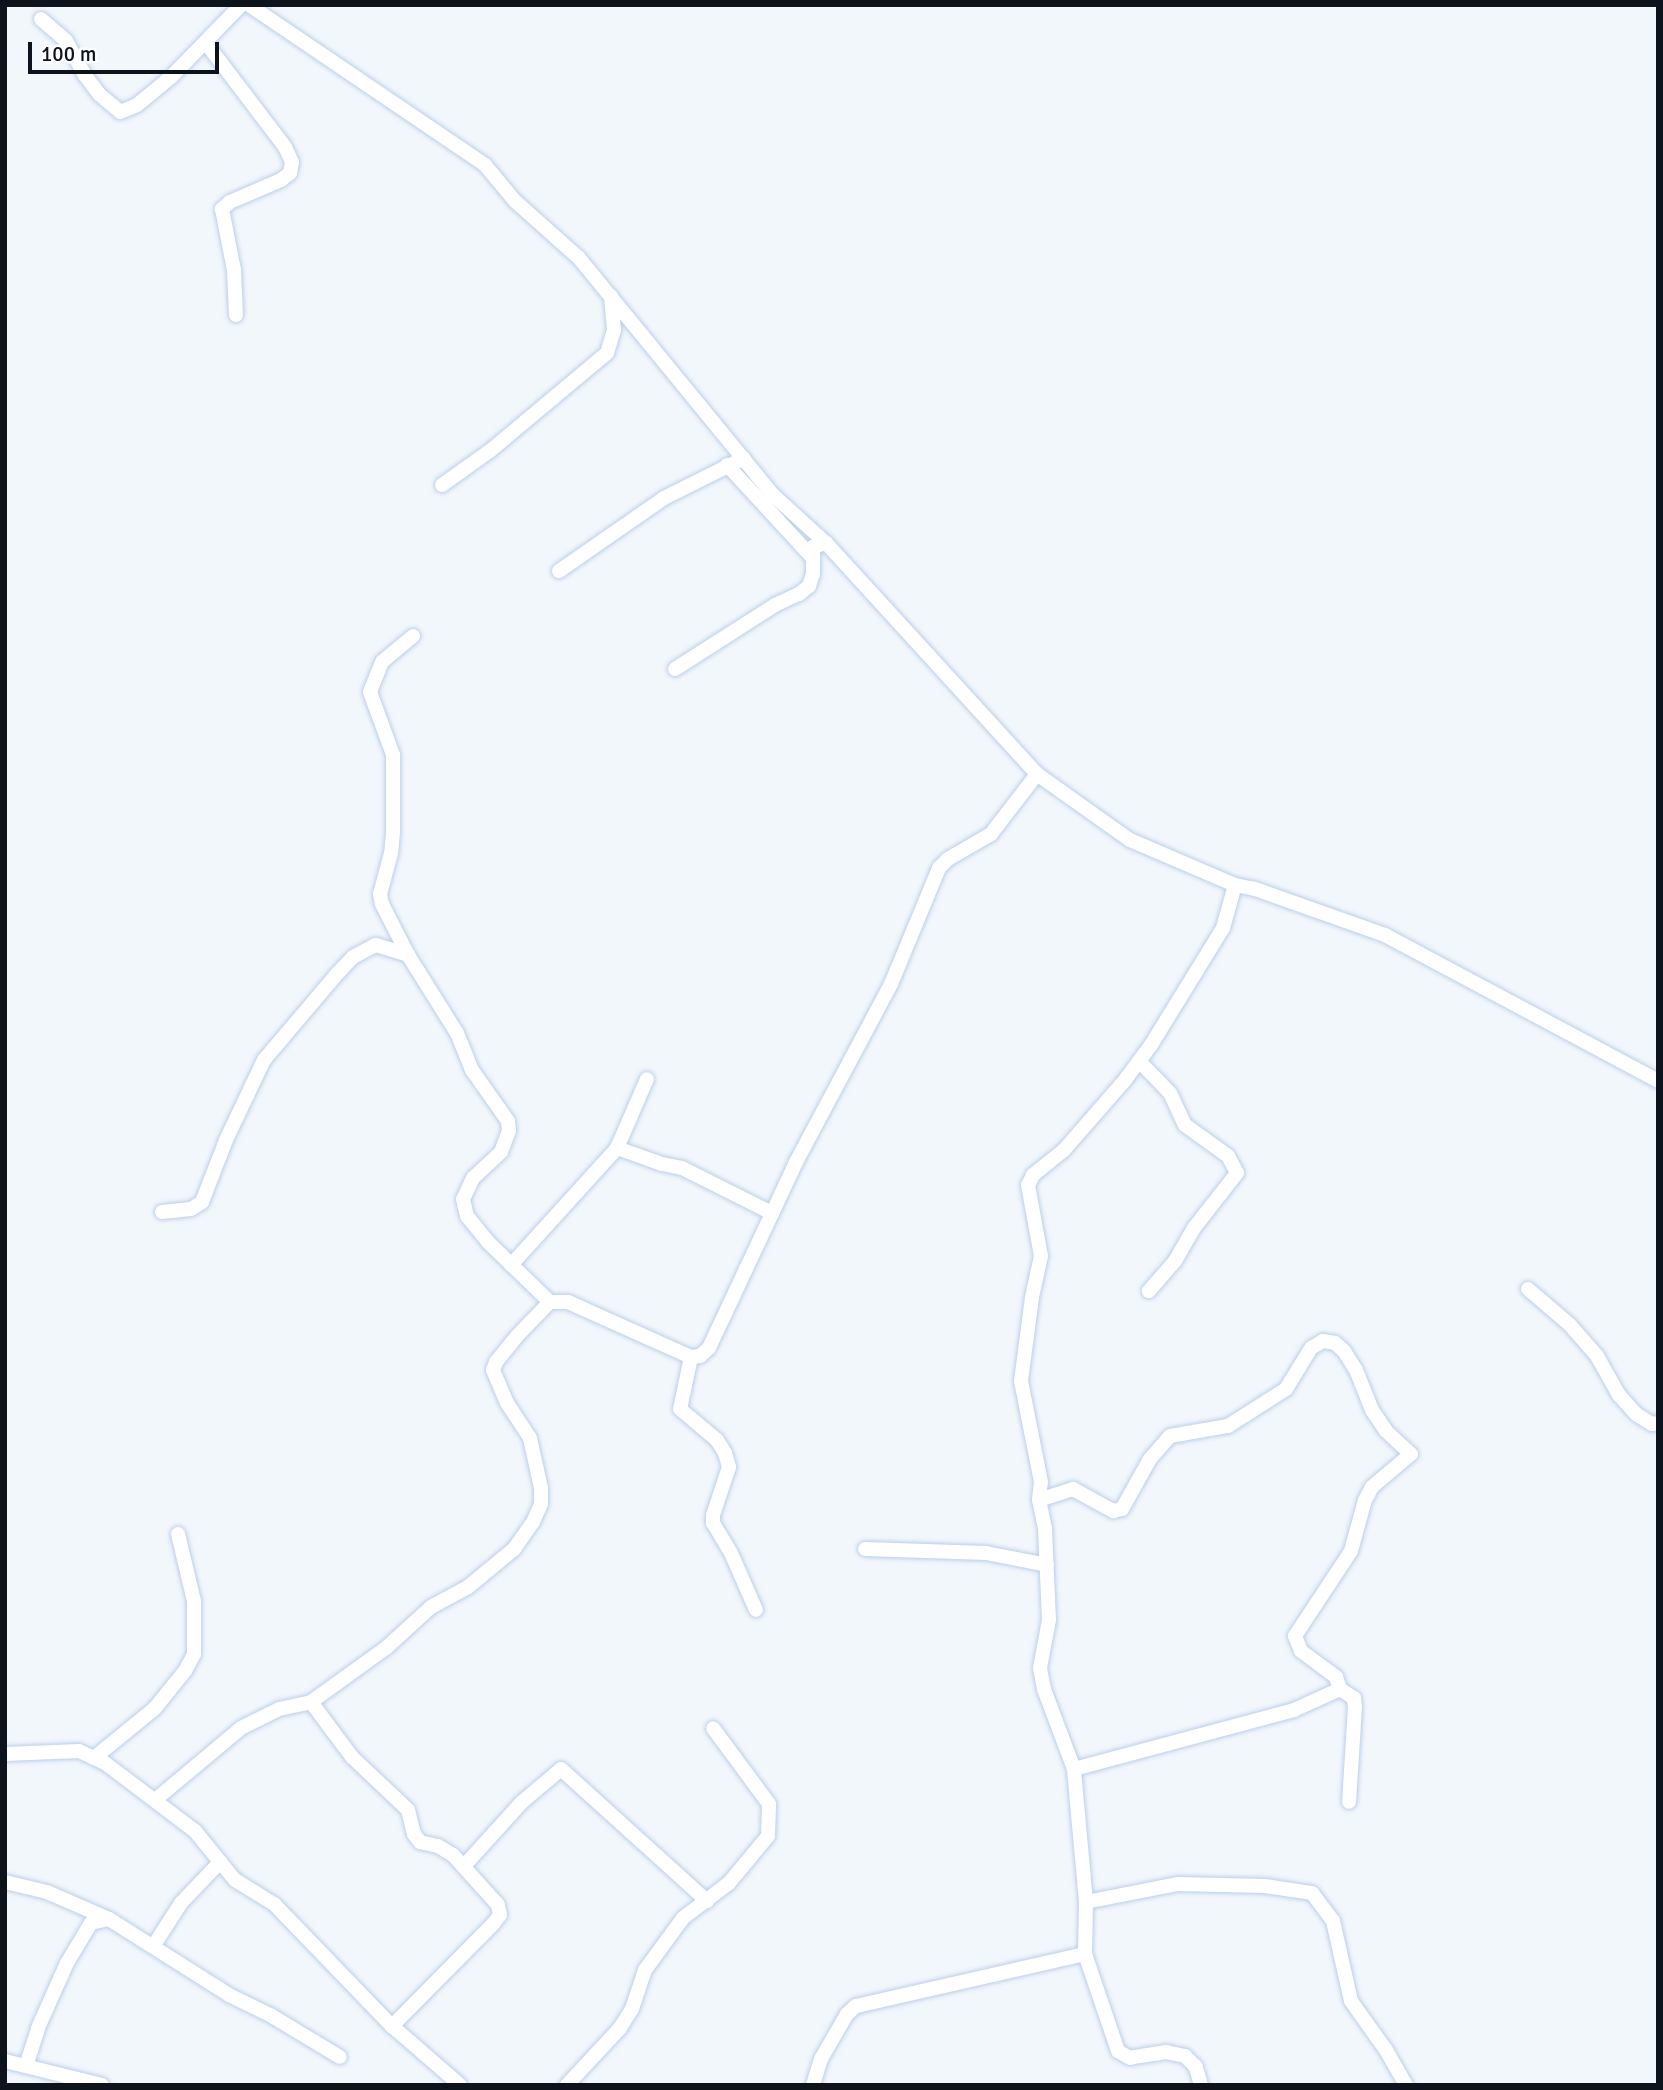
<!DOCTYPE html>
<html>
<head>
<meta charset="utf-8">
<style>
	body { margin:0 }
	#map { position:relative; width:1663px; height:2090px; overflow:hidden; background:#f2f7fc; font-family:Signika,sans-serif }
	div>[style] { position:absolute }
	.roads { filter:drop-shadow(0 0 2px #bbcfea) drop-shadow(0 0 2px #bbcfea) }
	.minor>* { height:14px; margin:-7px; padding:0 7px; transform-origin:7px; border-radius:7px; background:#fff }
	span { translate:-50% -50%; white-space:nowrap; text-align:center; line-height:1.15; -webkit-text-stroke:7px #fff; paint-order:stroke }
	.frame { position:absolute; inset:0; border:7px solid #0c131d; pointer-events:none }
	.scale { position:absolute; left:28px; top:42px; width:191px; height:32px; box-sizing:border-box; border:4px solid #0c131d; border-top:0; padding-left:9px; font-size:21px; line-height:24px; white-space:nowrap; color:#0c131d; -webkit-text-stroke:5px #fff; paint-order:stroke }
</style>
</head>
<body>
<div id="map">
	<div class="roads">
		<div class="minor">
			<i style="left:249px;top:5px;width:285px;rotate:34.1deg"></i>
			<i style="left:485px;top:165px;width:47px;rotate:50.2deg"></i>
			<i style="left:515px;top:201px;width:86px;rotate:41.7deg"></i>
			<i style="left:579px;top:258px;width:306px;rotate:50.7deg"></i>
			<i style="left:773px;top:495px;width:72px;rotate:42.2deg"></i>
			<i style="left:826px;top:543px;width:313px;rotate:47.6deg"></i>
			<i style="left:1037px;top:774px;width:114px;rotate:35.4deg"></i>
			<i style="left:1130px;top:840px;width:114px;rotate:23.2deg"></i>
			<i style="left:1235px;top:885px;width:20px;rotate:11deg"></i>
			<i style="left:1255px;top:889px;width:138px;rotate:19.5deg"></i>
			<i style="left:1385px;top:935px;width:310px;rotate:28.1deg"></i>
			<i style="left:41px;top:19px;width:33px;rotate:41deg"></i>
			<i style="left:66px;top:41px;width:38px;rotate:61deg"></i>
			<i style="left:84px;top:74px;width:26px;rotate:53deg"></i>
			<i style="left:100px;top:95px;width:26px;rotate:40deg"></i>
			<i style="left:120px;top:112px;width:18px;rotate:-22deg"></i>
			<i style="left:137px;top:105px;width:44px;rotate:-39.5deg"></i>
			<i style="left:171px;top:77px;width:100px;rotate:-45.8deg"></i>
			<i style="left:206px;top:43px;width:131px;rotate:52.8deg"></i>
			<i style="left:285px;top:147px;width:17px;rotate:65deg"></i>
			<i style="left:292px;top:162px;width:11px;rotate:100deg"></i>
			<i style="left:290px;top:173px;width:11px;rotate:142deg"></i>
			<i style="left:281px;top:180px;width:56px;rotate:156.7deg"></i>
			<i style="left:230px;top:202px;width:11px;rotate:139deg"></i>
			<i style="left:222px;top:209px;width:62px;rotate:78.9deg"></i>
			<i style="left:234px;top:270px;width:45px;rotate:87.5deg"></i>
			<i style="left:727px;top:465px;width:124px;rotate:47.3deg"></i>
			<i style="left:442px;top:485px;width:60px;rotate:-35.5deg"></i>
			<i style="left:491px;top:450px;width:151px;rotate:-39.9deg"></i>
			<i style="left:607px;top:353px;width:24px;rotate:-73deg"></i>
			<i style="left:614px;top:330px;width:34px;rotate:-95deg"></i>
			<i style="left:559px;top:571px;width:128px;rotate:-34.8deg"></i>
			<i style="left:664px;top:498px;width:89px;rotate:-26.6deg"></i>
			<i style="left:413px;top:636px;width:40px;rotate:140deg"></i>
			<i style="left:382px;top:662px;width:32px;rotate:112deg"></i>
			<i style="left:370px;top:692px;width:67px;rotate:69.9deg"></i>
			<i style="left:393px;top:755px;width:77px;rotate:90deg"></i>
			<i style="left:393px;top:832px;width:21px;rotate:95deg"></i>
			<i style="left:391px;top:853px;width:42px;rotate:105deg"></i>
			<i style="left:380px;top:894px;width:10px;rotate:79deg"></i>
			<i style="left:382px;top:904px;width:57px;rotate:63deg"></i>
			<i style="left:408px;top:955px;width:92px;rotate:57.9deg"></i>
			<i style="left:457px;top:1033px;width:40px;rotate:68deg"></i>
			<i style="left:472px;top:1070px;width:62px;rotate:54.8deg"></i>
			<i style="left:508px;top:1121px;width:10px;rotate:84deg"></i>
			<i style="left:509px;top:1131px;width:22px;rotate:111deg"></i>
			<i style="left:501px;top:1152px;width:38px;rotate:137deg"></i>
			<i style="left:473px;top:1178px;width:23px;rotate:115deg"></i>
			<i style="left:463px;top:1199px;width:17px;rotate:77deg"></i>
			<i style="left:467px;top:1216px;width:33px;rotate:51deg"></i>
			<i style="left:488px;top:1242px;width:86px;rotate:44.1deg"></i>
			<i style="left:675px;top:669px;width:119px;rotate:-32.6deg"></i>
			<i style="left:775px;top:605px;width:26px;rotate:-25deg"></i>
			<i style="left:799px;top:594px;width:13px;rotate:-39deg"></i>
			<i style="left:809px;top:586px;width:13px;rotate:-72deg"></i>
			<i style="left:813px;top:574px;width:27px;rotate:-90deg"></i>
			<i style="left:813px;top:547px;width:14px;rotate:-17deg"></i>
			<i style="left:1139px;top:1061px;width:45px;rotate:45.9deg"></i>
			<i style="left:1170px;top:1093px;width:35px;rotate:65deg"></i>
			<i style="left:1185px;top:1125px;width:53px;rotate:35.8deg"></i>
			<i style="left:1228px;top:1156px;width:19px;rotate:62deg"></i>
			<i style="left:1237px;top:1173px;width:70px;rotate:128deg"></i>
			<i style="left:1194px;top:1228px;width:38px;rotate:120deg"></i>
			<i style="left:1175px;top:1261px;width:40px;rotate:131deg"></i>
			<i style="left:617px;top:1148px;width:48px;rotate:19.6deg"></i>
			<i style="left:662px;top:1164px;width:20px;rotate:11deg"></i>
			<i style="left:682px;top:1168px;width:101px;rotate:26.6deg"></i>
			<i style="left:162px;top:1212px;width:29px;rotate:-6deg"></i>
			<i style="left:191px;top:1209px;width:13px;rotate:-32deg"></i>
			<i style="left:202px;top:1202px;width:66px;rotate:-68.8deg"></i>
			<i style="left:226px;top:1140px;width:89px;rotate:-64.6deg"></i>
			<i style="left:264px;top:1060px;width:113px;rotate:-49.7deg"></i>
			<i style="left:337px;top:974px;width:23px;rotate:-47deg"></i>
			<i style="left:353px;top:957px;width:26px;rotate:-28deg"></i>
			<i style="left:376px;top:945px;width:34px;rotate:17deg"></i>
			<i style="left:511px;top:1265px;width:158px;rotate:-47.8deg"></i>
			<i style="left:617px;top:1148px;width:75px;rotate:-66.5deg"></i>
			<i style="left:1528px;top:1289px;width:55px;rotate:40.6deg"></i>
			<i style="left:1570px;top:1325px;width:41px;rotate:48.9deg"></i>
			<i style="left:1597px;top:1356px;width:45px;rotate:60.6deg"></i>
			<i style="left:1619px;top:1395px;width:25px;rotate:48deg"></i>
			<i style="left:1636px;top:1414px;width:19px;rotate:32deg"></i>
			<i style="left:1652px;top:1424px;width:6px;rotate:-9deg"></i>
			<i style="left:691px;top:1357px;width:53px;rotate:101.9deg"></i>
			<i style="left:680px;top:1409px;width:48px;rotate:40deg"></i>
			<i style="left:717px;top:1440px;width:15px;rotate:58deg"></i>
			<i style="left:725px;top:1453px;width:15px;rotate:74deg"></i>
			<i style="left:729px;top:1467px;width:51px;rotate:108.4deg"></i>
			<i style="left:713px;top:1515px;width:8px;rotate:90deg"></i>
			<i style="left:713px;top:1523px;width:35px;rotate:59deg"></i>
			<i style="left:731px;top:1553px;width:62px;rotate:66.3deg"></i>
			<i style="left:1039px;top:1500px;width:36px;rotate:-18deg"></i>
			<i style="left:1073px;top:1489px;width:46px;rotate:28.8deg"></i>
			<i style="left:1113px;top:1511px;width:9px;rotate:-13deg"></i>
			<i style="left:1122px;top:1509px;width:57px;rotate:-60.8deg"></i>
			<i style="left:1150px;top:1459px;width:30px;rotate:-49deg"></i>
			<i style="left:1170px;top:1436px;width:59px;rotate:-9.8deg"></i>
			<i style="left:1228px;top:1426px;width:69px;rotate:-32.5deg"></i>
			<i style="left:1286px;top:1389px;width:48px;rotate:-58.6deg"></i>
			<i style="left:1311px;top:1348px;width:14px;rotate:-30deg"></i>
			<i style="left:1323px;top:1341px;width:12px;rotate:9deg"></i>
			<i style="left:1335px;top:1343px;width:12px;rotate:42deg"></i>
			<i style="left:1344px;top:1351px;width:22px;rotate:58deg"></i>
			<i style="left:1356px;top:1370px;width:43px;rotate:68.2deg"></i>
			<i style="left:1372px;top:1410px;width:25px;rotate:56deg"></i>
			<i style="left:1386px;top:1431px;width:34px;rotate:43deg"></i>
			<i style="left:1411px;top:1454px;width:51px;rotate:139.8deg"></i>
			<i style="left:1372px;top:1487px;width:15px;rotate:118deg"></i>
			<i style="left:1365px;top:1500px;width:53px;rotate:105.4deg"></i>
			<i style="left:1351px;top:1551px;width:102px;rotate:123.4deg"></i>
			<i style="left:1295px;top:1636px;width:16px;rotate:68deg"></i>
			<i style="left:1301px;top:1651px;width:44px;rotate:36.6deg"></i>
			<i style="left:1336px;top:1677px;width:13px;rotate:72deg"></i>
			<i style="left:865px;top:1549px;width:121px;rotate:1.9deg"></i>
			<i style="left:986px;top:1553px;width:62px;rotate:11.1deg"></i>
			<i style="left:311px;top:1702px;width:69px;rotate:53.3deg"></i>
			<i style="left:352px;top:1757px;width:77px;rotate:43.4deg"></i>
			<i style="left:408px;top:1810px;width:25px;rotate:76deg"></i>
			<i style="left:414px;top:1834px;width:10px;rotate:53deg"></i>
			<i style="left:420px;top:1842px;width:18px;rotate:13deg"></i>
			<i style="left:438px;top:1846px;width:17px;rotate:31deg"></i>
			<i style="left:453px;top:1855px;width:67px;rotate:48deg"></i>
			<i style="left:498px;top:1905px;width:10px;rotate:79deg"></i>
			<i style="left:500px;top:1915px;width:11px;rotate:128deg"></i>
			<i style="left:493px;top:1924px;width:144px;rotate:134.7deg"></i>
			<i style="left:5px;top:1754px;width:74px;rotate:-2.3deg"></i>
			<i style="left:79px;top:1751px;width:29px;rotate:25deg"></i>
			<i style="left:105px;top:1763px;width:113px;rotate:37.1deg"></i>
			<i style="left:195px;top:1831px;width:63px;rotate:50.8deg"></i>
			<i style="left:235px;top:1880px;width:46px;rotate:31.6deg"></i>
			<i style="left:274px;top:1904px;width:170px;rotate:46deg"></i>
			<i style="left:392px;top:2026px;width:90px;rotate:40.9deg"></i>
			<i style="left:94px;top:1758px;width:79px;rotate:-39.3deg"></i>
			<i style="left:155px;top:1708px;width:48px;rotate:-51deg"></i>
			<i style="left:185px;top:1671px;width:19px;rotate:-62deg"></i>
			<i style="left:194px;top:1654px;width:53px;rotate:-90deg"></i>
			<i style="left:194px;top:1601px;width:69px;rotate:-103.4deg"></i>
			<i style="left:1074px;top:1769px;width:228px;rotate:-15deg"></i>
			<i style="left:1294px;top:1710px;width:51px;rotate:-24.5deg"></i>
			<i style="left:1340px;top:1689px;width:17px;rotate:33deg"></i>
			<i style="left:1354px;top:1698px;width:9px;rotate:84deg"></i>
			<i style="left:1355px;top:1707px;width:95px;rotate:93.6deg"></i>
			<i style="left:155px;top:1800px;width:112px;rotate:-39.9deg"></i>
			<i style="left:241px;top:1728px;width:42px;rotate:-26.6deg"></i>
			<i style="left:279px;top:1709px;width:33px;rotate:-12deg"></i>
			<i style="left:311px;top:1702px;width:92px;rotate:-35.8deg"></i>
			<i style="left:386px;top:1648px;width:61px;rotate:-42.3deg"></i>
			<i style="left:431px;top:1607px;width:42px;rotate:-28.4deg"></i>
			<i style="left:468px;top:1587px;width:60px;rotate:-39.6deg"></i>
			<i style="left:514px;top:1549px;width:33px;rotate:-55deg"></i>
			<i style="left:533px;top:1522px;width:20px;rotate:-66deg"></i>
			<i style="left:541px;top:1504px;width:16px;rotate:-90deg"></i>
			<i style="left:541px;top:1488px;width:51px;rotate:-102.4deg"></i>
			<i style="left:530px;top:1438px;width:42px;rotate:-123.3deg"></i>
			<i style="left:507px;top:1403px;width:36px;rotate:-113deg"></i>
			<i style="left:493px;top:1370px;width:9px;rotate:-69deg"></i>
			<i style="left:496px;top:1362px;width:33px;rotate:-51deg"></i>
			<i style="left:517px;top:1336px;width:47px;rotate:-45.9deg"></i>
			<i style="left:550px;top:1302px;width:18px"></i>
			<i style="left:568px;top:1302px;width:135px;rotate:24.1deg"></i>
			<i style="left:691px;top:1357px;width:9px;rotate:-6deg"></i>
			<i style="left:700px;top:1356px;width:12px;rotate:-42deg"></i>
			<i style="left:709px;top:1348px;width:205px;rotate:-64.9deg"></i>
			<i style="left:796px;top:1162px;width:202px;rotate:-61.9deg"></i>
			<i style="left:891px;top:984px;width:126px;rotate:-67.5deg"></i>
			<i style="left:939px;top:868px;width:13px;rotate:-45deg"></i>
			<i style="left:948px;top:859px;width:50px;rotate:-30.2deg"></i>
			<i style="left:991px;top:834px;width:76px;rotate:-52.5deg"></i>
			<i style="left:464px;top:1866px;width:86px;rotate:-47.8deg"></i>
			<i style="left:522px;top:1802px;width:51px;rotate:-40.2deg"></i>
			<i style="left:561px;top:1769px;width:197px;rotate:42.1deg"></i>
			<i style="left:5px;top:1882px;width:43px;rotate:13.4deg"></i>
			<i style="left:47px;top:1892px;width:68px;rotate:23.5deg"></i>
			<i style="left:109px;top:1919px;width:142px;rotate:32.3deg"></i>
			<i style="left:229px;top:1995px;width:48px;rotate:26deg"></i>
			<i style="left:272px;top:2016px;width:79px;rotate:31.1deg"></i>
			<i style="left:1086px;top:1902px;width:94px;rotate:-11.1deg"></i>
			<i style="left:1178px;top:1884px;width:87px;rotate:1.3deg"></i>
			<i style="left:1265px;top:1886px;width:48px;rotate:8.5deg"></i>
			<i style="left:1312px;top:1893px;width:35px;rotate:53deg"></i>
			<i style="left:1333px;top:1921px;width:82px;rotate:77.3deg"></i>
			<i style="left:1351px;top:2001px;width:60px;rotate:54.5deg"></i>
			<i style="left:1386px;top:2050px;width:40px;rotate:60.3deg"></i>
			<i style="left:154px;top:1945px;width:50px;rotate:-57.3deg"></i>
			<i style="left:181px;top:1903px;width:57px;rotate:-46.4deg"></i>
			<i style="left:5px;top:2061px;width:100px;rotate:13.9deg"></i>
			<i style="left:26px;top:2066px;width:40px;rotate:-72deg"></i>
			<i style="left:38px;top:2028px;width:71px;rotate:-66deg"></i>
			<i style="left:67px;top:1963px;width:47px;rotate:-59deg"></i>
			<i style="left:91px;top:1923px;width:18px;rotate:-13deg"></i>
			<i style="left:567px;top:2085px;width:78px;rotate:-47.1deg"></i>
			<i style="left:620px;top:2028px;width:22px;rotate:-58deg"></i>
			<i style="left:632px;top:2009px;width:41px;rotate:-71.6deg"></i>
			<i style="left:645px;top:1970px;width:64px;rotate:-53.8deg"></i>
			<i style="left:683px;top:1918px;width:58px;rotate:-37.3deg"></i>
			<i style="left:729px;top:1883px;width:61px;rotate:-50.3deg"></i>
			<i style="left:768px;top:1836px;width:32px;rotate:-88deg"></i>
			<i style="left:769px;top:1804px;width:94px;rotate:-126.4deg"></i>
			<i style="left:813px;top:2085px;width:27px;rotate:-73deg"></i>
			<i style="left:821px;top:2059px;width:52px;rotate:-60deg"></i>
			<i style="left:847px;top:2014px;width:12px;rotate:-42deg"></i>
			<i style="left:856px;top:2006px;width:235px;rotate:-12.8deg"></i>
			<i style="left:1201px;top:2085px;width:19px;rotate:-106deg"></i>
			<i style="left:1196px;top:2067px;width:16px;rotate:-135deg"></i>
			<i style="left:1185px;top:2056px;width:19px;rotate:-168deg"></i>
			<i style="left:1166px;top:2052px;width:36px;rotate:171deg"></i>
			<i style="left:1130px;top:2058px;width:14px;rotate:-150deg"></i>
			<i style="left:1118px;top:2051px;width:102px;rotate:-108.8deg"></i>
			<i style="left:1085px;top:1954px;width:52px;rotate:-88.9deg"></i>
			<i style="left:1086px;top:1902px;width:134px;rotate:-95.2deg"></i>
			<i style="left:1074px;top:1769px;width:85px;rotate:-110.6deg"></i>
			<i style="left:1044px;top:1689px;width:21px;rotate:-101deg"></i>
			<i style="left:1040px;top:1668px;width:49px;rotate:-79.4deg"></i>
			<i style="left:1049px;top:1620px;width:92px;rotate:-92.5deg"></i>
			<i style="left:1045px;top:1528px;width:29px;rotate:-102deg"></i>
			<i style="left:1039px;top:1500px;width:18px;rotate:-84deg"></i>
			<i style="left:1041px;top:1482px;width:103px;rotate:-101.2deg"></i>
			<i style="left:1021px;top:1381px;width:85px;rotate:-82.5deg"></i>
			<i style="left:1032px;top:1297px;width:42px;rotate:-77.6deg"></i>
			<i style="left:1041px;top:1256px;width:72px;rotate:-100.4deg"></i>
			<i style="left:1028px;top:1185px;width:11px;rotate:-63deg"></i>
			<i style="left:1033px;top:1175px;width:40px;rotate:-39deg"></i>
			<i style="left:1064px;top:1150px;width:93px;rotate:-48.9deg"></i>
			<i style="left:1125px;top:1080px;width:44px;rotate:-53.4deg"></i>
			<i style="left:1151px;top:1045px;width:137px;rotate:-58.4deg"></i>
			<i style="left:1223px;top:928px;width:45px;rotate:-74.4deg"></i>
		</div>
	</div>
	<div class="frame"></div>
	<div class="scale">100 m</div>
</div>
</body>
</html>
